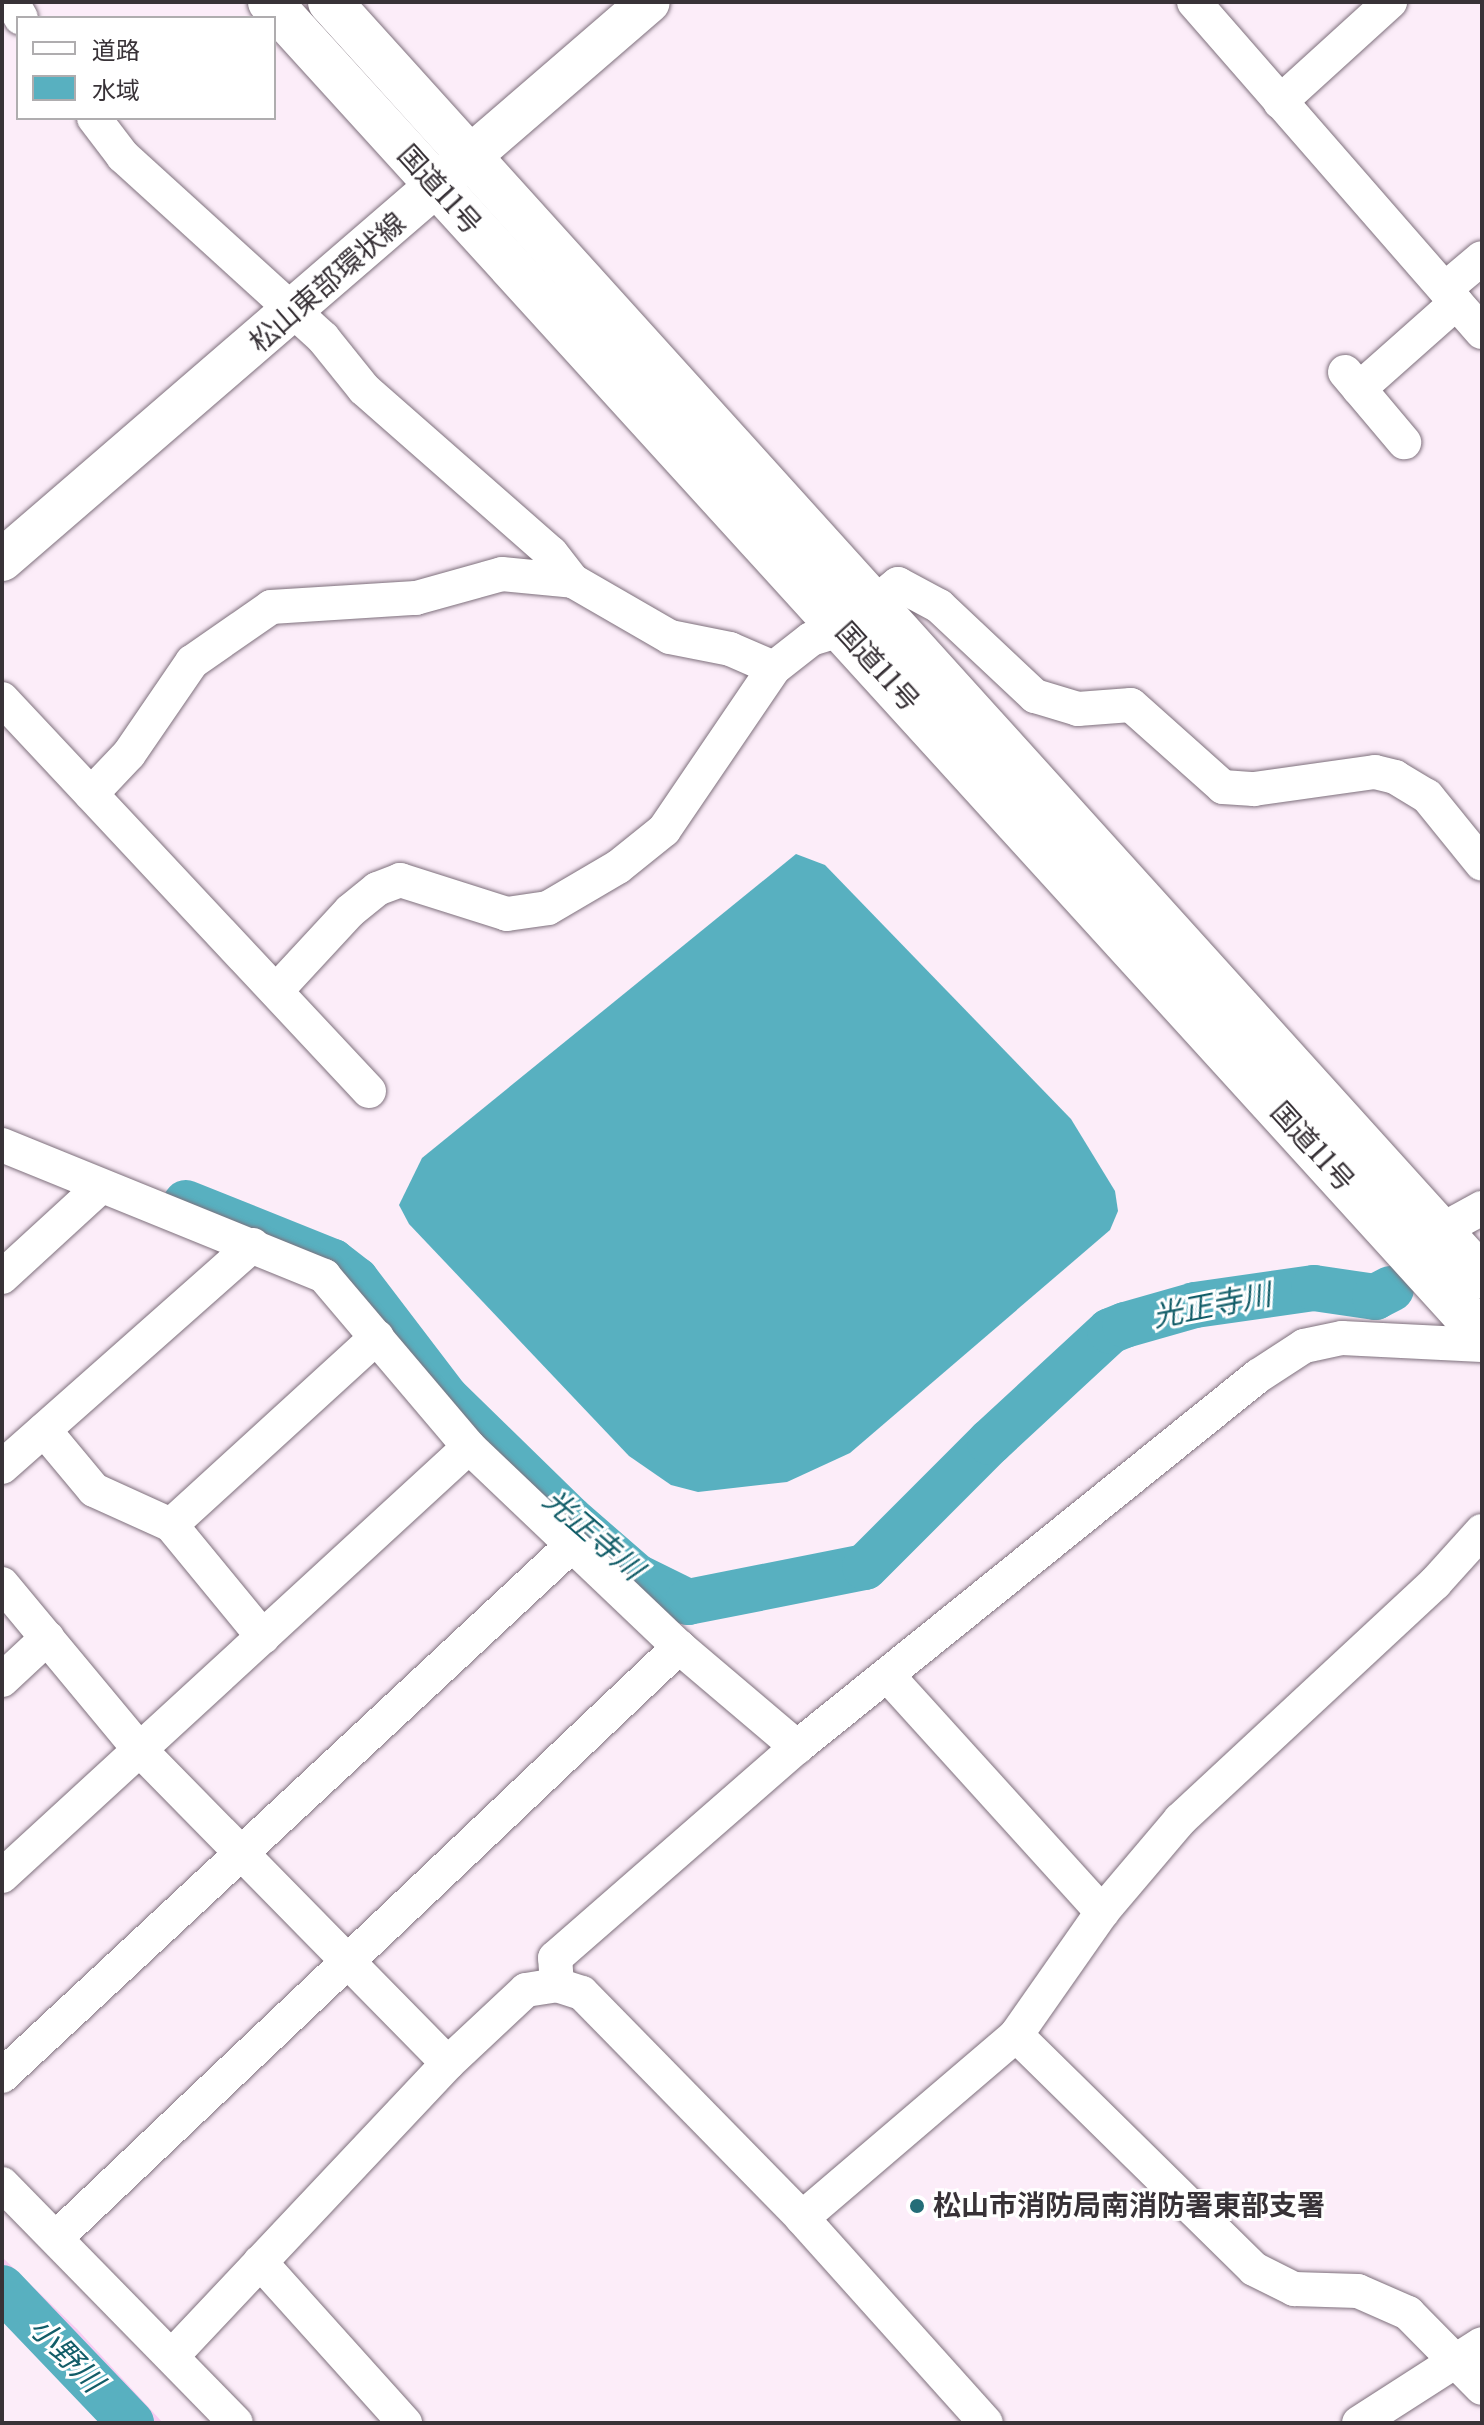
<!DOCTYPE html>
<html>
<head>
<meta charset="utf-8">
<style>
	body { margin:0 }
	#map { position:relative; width:1484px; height:2425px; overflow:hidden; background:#fcedf9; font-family:"Libre Baskerville","Noto Sans JP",serif }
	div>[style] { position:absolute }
	.green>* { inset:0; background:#f8ccf2 }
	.water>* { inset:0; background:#58b0c0 }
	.river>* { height:46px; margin:-23px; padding:0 23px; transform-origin:23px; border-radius:23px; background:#58b0c0 }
	.roads { filter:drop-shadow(0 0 2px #7e707c) drop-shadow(0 0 2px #7e707c) }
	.minor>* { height:34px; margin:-17px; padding:0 17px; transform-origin:17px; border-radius:17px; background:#fff }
	.major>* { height:42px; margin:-21px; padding:0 21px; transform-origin:21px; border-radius:21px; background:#fff }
	.highway>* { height:44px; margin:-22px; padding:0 22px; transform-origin:22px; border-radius:22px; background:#fff }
	.dots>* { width:22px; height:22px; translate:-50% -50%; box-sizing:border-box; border:4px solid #fff; border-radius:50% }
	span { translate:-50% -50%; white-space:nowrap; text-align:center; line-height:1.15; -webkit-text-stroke:6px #fff; paint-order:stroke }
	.street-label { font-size:28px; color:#383237 }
	.poi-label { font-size:28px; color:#383237; font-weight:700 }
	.left { translate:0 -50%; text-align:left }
	.water-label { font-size:30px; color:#125d68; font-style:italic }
	.frame { position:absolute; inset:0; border:4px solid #383237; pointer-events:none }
	.legend { position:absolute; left:16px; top:16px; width:260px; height:104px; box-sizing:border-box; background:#fff; border:2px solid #afadaf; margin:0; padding:10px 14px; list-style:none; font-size:24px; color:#383237 }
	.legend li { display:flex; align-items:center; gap:16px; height:40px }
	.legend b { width:40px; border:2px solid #afadaf }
</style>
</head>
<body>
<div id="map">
	<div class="green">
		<i style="clip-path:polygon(2px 2257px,77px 2329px,163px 2423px,118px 2423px,2px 2306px)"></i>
	</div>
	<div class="water">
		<i style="clip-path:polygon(796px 854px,825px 865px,1071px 1119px,1115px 1191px,1118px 1211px,1110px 1230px,850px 1453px,787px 1482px,698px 1492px,671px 1485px,629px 1456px,409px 1224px,399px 1205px,422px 1158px)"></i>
	</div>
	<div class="river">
		<i style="left:186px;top:1203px;width:158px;rotate:21.9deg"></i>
		<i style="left:333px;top:1262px;width:29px;rotate:38deg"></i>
		<i style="left:356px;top:1280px;width:148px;rotate:52.7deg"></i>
		<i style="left:446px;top:1398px;width:173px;rotate:44.3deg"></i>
		<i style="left:570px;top:1519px;width:89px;rotate:40.9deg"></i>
		<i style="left:637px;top:1577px;width:57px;rotate:26.1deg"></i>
		<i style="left:688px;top:1602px;width:180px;rotate:-11.2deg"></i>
		<i style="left:865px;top:1567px;width:177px;rotate:-45deg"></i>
		<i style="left:990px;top:1442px;width:163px;rotate:-42.8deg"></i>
		<i style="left:1110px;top:1331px;width:16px;rotate:-22deg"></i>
		<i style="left:1125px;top:1325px;width:73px;rotate:-15.9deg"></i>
		<i style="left:1195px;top:1305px;width:120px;rotate:-8.1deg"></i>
		<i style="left:1314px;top:1288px;width:62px;rotate:8.4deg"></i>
		<i style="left:1375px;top:1297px;width:18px;rotate:-27deg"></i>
		<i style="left:2px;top:2288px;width:187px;rotate:46.3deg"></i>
	</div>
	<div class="roads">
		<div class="minor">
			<i style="left:12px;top:2px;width:18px;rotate:61deg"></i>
			<i style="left:1194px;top:2px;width:438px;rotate:48.9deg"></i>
			<i style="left:1280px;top:102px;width:149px;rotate:-42.3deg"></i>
			<i style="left:94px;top:118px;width:48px;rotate:52.7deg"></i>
			<i style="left:123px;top:156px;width:270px;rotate:42.3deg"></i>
			<i style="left:323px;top:338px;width:65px;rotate:51.2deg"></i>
			<i style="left:364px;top:389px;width:249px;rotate:41.3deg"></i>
			<i style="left:551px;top:553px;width:36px;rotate:52deg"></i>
			<i style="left:573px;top:581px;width:112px;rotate:30deg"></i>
			<i style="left:670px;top:637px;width:61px;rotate:11.3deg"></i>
			<i style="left:730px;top:649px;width:48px;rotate:23.4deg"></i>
			<i style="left:1445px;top:289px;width:48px;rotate:-40deg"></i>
			<i style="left:1345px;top:372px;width:92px;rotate:49.9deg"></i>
			<i style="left:1359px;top:389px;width:130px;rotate:-41.6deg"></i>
			<i style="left:2px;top:699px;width:537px;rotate:46.89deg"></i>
			<i style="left:91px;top:794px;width:55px;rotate:-46.5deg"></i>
			<i style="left:129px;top:754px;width:112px;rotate:-55.6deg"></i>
			<i style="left:192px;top:662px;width:96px;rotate:-34.8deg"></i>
			<i style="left:271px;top:607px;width:145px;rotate:-3.6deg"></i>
			<i style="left:416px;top:598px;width:89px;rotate:-15.6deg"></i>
			<i style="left:502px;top:574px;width:71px;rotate:5.6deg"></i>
			<i style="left:276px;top:991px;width:109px;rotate:-47.2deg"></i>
			<i style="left:350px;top:911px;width:35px;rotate:-39deg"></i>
			<i style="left:377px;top:889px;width:25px;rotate:-21deg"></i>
			<i style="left:400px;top:880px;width:112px;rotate:17.6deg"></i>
			<i style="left:507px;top:914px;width:41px;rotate:-8.3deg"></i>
			<i style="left:548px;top:908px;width:81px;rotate:-30.4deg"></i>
			<i style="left:618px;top:867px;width:59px;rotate:-38.8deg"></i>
			<i style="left:664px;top:830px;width:196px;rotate:-55.8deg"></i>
			<i style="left:774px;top:668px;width:47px;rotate:-38.1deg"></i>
			<i style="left:811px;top:639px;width:34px;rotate:-17deg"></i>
			<i style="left:843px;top:629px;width:71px;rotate:-39.3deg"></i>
			<i style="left:898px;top:584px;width:47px;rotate:28.2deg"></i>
			<i style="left:939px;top:606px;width:132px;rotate:43.2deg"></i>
			<i style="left:1035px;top:696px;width:45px;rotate:16.8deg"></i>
			<i style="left:1078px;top:709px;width:53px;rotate:-4.3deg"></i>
			<i style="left:1131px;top:705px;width:123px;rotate:41.7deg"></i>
			<i style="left:1223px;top:787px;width:31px;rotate:4deg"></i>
			<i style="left:1254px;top:789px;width:122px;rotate:-8deg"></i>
			<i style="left:1375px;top:772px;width:21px;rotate:14deg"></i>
			<i style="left:1395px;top:777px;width:37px;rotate:31deg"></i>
			<i style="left:1427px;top:796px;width:87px;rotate:51deg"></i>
			<i style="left:2px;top:1145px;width:348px;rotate:22.1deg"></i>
			<i style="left:324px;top:1276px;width:224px;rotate:49.7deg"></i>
			<i style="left:469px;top:1447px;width:290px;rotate:43.6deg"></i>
			<i style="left:679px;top:1647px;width:155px;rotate:40.3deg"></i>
			<i style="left:1440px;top:1231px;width:48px;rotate:-28.7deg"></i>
			<i style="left:2px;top:1277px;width:132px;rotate:-42.5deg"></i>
			<i style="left:44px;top:1430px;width:78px;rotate:50.2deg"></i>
			<i style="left:94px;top:1490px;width:85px;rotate:24.4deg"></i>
			<i style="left:171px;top:1525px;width:145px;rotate:50.6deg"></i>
			<i style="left:2px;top:1467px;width:335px;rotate:-41.5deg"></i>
			<i style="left:171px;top:1525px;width:279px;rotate:-42.4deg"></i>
			<i style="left:2px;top:1584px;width:216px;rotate:50.3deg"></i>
			<i style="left:140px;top:1750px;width:439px;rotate:45.5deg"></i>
			<i style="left:888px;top:1676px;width:319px;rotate:47.8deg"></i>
			<i style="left:2px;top:1680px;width:62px;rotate:-43deg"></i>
			<i style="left:2px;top:1876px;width:634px;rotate:-42.57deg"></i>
			<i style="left:557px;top:1985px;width:27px;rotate:-94deg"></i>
			<i style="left:555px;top:1958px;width:321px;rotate:-41.1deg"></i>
			<i style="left:797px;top:1747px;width:592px;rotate:-38.83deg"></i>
			<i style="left:1258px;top:1376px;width:55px;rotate:-33.1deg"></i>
			<i style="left:1304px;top:1346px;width:39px;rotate:-12deg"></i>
			<i style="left:1342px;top:1338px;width:140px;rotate:2.9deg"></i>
			<i style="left:1016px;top:2035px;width:334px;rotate:44.5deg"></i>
			<i style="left:1254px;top:2269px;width:45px;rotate:26.6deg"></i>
			<i style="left:1294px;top:2289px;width:64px;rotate:1.8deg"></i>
			<i style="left:1358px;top:2291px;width:55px;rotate:23.7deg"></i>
			<i style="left:1408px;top:2313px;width:105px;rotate:45.4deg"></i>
			<i style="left:2px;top:2076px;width:779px;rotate:-42.97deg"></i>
			<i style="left:2px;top:2184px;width:334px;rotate:45.6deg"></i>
			<i style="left:802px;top:2218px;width:282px;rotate:-40.5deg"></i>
			<i style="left:1016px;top:2035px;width:150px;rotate:-55deg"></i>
			<i style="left:1102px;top:1912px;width:121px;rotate:-49.7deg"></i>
			<i style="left:1180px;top:1820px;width:348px;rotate:-42.9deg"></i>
			<i style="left:1435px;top:1583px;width:70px;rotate:-47.9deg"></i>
			<i style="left:56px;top:2238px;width:859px;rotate:-43.49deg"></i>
			<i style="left:260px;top:2262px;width:217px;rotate:48deg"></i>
			<i style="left:173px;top:2355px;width:401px;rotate:-46.7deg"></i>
			<i style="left:448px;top:2063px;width:107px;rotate:-43.1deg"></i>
			<i style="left:526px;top:1990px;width:31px;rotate:-9deg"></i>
			<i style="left:557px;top:1985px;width:26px;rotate:18deg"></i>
			<i style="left:582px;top:1993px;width:315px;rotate:45.6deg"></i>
			<i style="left:802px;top:2218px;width:275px;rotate:48.1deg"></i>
			<i style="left:1359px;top:2423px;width:146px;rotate:-32.7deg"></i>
		</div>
		<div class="major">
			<i style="left:2px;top:560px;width:854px;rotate:-40.78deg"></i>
		</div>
		<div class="highway">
			<i style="left:270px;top:2px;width:1801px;rotate:47.7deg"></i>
			<i style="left:330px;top:2px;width:1718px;rotate:47.9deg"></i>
		</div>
	</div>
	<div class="dots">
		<i style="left:917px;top:2206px;background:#246d78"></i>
	</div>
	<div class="street-label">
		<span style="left:439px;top:190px;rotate:48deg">国道11号</span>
		<span style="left:328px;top:283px;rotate:-41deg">松山東部環状線</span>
		<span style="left:877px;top:667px;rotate:48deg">国道11号</span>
		<span style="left:1312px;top:1147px;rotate:48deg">国道11号</span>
	</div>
	<div class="poi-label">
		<span class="left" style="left:933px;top:2206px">松山市消防局南消防署東部支署</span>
	</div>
	<div class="water-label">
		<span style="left:1212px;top:1306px;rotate:-11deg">光正寺川</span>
		<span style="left:593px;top:1535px;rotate:41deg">光正寺川</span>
		<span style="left:66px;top:2355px;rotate:46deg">小野川</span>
	</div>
	<div class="frame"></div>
	<ul class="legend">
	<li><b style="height:10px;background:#fff"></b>道路</li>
	<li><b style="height:22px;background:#58b0c0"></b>水域</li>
	</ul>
</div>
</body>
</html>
